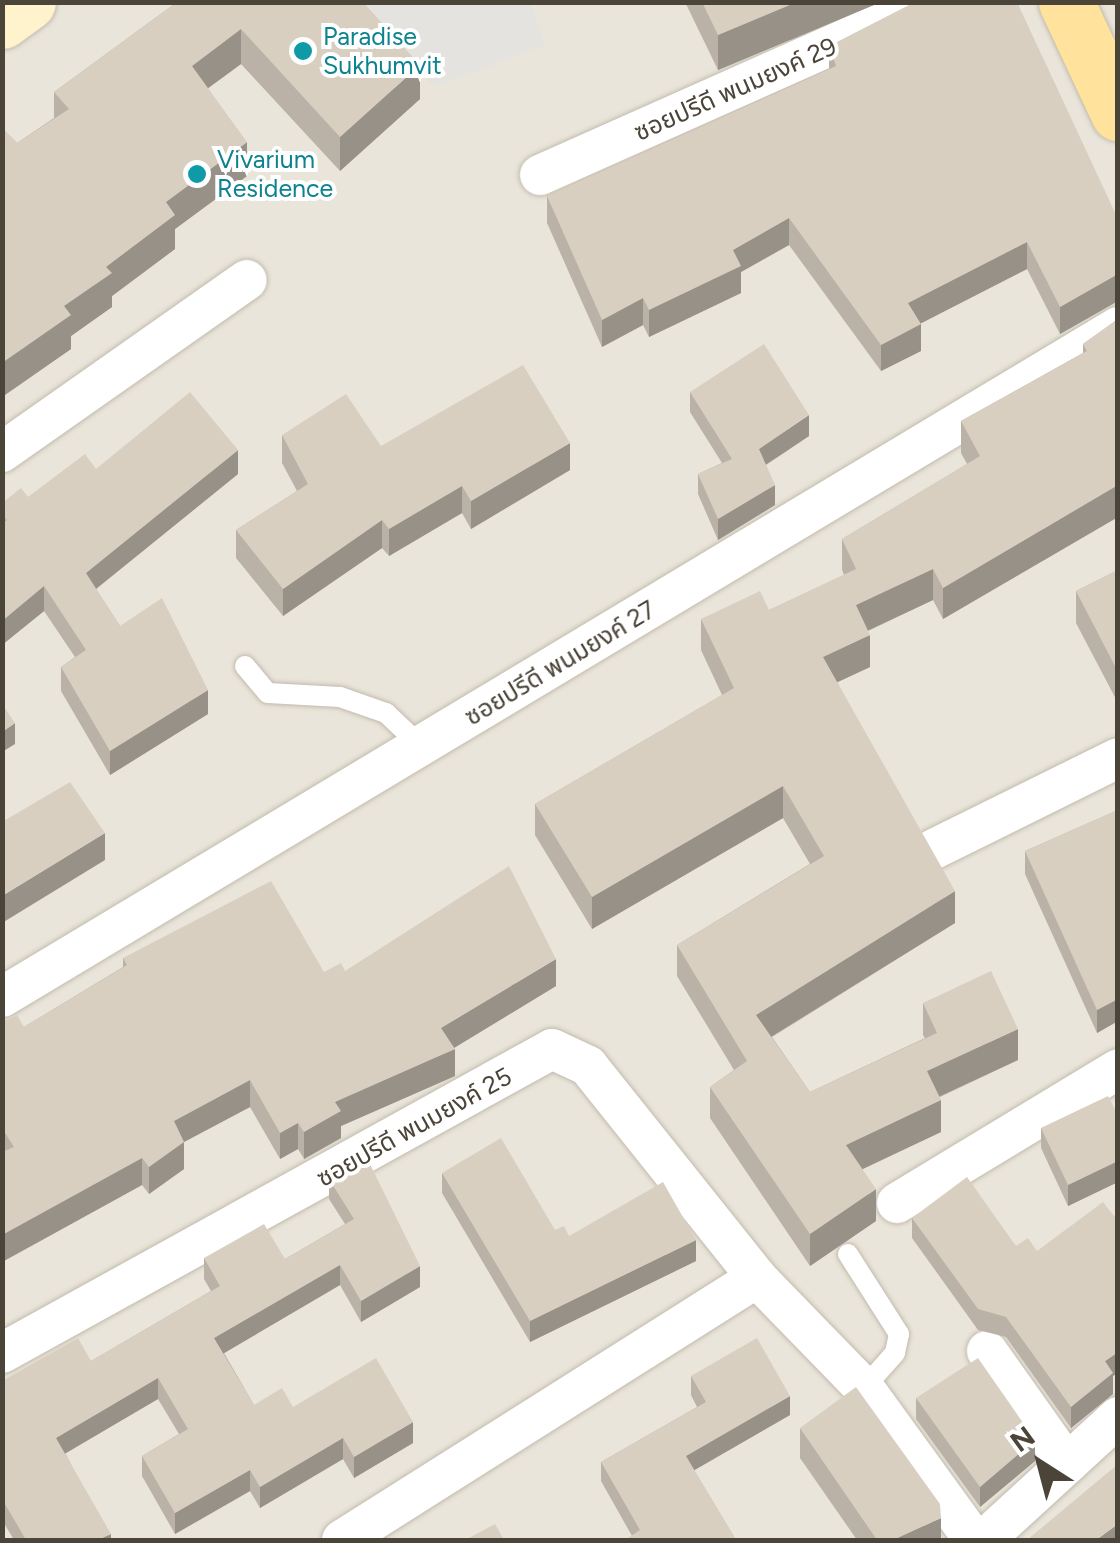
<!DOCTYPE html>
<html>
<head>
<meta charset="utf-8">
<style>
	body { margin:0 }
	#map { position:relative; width:1120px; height:1543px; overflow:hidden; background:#f6f3ec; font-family:Figtree,"Noto Sans Thai",sans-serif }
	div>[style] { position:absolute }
	.residential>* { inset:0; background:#eae5da }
	.parking>* { inset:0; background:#e5e3e0 }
	.roads { filter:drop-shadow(0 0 2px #c2bbae) drop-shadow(0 0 2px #c2bbae) }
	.lane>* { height:20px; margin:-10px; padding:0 10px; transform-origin:10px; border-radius:10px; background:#fff }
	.street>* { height:40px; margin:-20px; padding:0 20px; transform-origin:20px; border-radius:20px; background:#fff }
	.secondary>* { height:55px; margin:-27.5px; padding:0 27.5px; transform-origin:27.5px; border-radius:27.5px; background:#fff3cd }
	.primary>* { height:55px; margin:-27.5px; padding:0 27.5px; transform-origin:27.5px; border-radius:27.5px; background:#ffe39c }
	.wall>* { inset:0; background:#bab2a6 }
	.shaded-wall>* { inset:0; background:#979187 }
	.building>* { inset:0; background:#d8cfc1 }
	.dots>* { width:28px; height:28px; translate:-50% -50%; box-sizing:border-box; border:5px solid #fff; border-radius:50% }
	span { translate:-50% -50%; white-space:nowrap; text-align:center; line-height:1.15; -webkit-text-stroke:8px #fff; paint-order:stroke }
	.culture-label { font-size:25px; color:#0d838f }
	.left { translate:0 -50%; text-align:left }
	.street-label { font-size:25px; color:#4b4439 }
	.frame { position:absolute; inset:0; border:5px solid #4b4439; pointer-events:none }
	.north { position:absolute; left:990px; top:1413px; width:100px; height:100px; -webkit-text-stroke:8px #fff; paint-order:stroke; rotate:324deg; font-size:28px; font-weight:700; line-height:40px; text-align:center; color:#4b4439 }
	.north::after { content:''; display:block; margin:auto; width:35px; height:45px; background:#4b4439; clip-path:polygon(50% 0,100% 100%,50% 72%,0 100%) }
</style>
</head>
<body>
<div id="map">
	<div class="residential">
		<i style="clip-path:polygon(3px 3px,1117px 3px,1117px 1540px,3px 1540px)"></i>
	</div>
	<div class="parking">
		<i style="clip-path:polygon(366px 3px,530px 3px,546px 45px,433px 87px)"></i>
	</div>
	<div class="roads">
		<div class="lane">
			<i style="left:245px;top:666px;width:35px;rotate:50deg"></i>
			<i style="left:268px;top:693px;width:72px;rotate:3.2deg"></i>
			<i style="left:340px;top:697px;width:49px;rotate:19.2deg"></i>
			<i style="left:386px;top:713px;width:48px;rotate:43.3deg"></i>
			<i style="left:848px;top:1254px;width:95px;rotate:57.5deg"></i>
			<i style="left:899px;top:1334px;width:19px;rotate:102deg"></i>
			<i style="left:895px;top:1353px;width:47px;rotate:131.5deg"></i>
		</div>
		<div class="street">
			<i style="left:540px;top:175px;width:426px;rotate:-24deg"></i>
			<i style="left:2px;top:452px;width:299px;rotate:-35.1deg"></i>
			<i style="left:934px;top:849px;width:205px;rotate:-26.3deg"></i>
			<i style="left:2px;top:997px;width:1302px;rotate:-30.98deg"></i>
			<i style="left:897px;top:1203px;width:258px;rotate:-31.2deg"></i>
			<i style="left:987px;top:1351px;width:138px;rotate:54.7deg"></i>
			<i style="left:2px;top:1353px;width:628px;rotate:-28.93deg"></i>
			<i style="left:552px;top:1049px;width:40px;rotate:25deg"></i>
			<i style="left:588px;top:1066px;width:271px;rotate:51.4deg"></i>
			<i style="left:757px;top:1278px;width:153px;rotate:45.8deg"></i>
			<i style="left:864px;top:1388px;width:188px;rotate:54.1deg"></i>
			<i style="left:342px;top:1540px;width:491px;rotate:-32.3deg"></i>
			<i style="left:984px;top:1540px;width:182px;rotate:-42.5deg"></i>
		</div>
		<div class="secondary">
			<i style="left:2px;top:21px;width:32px;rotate:-36deg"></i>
		</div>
		<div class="primary">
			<i style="left:1066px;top:2px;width:123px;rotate:64.9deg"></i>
		</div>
	</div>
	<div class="wall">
		<i style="clip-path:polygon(177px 2px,420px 99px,340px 171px,241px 64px,208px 88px,247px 176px,175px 229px,175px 249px,112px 296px,112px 307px,71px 336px,71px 349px,2px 397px,2px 128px,17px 143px,54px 118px,54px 92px)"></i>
		<i style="clip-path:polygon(685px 2px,881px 2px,718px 70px)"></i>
		<i style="clip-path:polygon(829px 46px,1118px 219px,1118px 301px,1060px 334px,1027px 269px,921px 323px,921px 351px,881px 371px,789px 245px,741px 272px,741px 293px,649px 337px,643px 325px,602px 347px,547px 223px,547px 196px,829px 69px)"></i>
		<i style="clip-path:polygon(1118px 319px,1118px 517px,943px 619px,933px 600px,868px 631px,870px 667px,837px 682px,955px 923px,772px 1037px,810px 1092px,925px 1038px,923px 1035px,923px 1003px,1018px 1060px,940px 1097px,941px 1132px,862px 1169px,876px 1221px,810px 1266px,710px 1118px,710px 1087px,734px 1070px,677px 976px,677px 945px,810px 864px,783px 818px,592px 929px,535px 835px,535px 804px,722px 695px,701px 650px,701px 619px,769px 610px,844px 575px,842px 570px,842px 539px,967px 464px,961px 453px,961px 421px,1083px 353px,1083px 344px)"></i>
		<i style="clip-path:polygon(690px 392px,809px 436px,766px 465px,775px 505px,718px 540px,698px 494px,698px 474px,722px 463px,690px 412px)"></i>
		<i style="clip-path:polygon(282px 435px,381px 446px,570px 470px,471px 529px,462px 513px,389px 556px,382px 548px,283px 616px,236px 558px,236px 530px,297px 491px,282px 463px)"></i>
		<i style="clip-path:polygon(96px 469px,238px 474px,96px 589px,120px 626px,208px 714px,110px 775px,61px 691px,61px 667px,75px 657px,44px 611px,2px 645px,2px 503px,28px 497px)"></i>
		<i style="clip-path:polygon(1118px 570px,1118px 703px,1076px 623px,1076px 591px)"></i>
		<i style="clip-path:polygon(1118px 810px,1118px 1021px,1097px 1033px,1025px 874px,1025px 851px)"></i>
		<i style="clip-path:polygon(123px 958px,324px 972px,345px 971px,556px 986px,454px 1048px,455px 1076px,341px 1126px,341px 1138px,304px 1159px,298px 1149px,280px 1159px,250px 1107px,184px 1142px,184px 1169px,149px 1194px,142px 1185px,2px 1262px,2px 1022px,24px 1027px,123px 967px)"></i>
		<i style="clip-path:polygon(1118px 1115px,1118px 1182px,1068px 1206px,1041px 1148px,1041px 1128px)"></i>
		<i style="clip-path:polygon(442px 1173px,555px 1230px,569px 1236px,696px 1261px,530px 1342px,442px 1193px)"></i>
		<i style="clip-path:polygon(329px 1179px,420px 1287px,361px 1322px,340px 1285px,224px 1353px,254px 1405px,293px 1407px,413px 1443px,354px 1478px,343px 1459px,260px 1508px,250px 1491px,175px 1534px,142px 1476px,142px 1456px,179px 1434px,158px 1399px,65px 1453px,111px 1540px,14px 1540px,2px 1520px,2px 1381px,91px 1361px,211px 1291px,204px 1279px,204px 1258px,285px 1259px,345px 1224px,329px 1199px)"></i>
		<i style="clip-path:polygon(912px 1218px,1016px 1246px,1113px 1376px,1113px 1394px,1071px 1428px,1006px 1337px,978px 1330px,912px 1238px)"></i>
		<i style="clip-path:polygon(691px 1376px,790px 1415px,694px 1470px,736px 1540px,632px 1536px,601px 1481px,601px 1462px,697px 1407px,691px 1395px)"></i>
		<i style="clip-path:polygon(916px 1398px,1035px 1461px,980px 1507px,916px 1419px)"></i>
		<i style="clip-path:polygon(800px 1428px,941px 1540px,857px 1540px,800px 1458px)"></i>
	</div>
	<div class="shaded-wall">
		<i style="clip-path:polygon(797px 2px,881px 2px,718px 70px,718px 35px)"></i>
		<i style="clip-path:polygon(241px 29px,241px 64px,192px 100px,192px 66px)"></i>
		<i style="clip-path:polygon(420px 65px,420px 99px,340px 171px,340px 137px)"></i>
		<i style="clip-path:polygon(247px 142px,247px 176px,175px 229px,175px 249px,112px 296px,112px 307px,71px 336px,71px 349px,2px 397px,2px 363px,106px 267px,166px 202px)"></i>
		<i style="clip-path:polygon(789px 218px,789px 245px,741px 272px,741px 293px,649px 337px,649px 310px,733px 250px)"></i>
		<i style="clip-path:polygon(1027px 242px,1027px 269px,908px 330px,908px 303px)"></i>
		<i style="clip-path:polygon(1118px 274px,1118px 301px,1060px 334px,1060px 307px)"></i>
		<i style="clip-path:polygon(643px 298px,643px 325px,602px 347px,602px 320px)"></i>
		<i style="clip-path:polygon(921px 324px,921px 351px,881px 371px,881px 345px)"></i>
		<i style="clip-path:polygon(809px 415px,809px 436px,759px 469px,759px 449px)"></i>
		<i style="clip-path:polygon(570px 443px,570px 470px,471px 529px,471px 501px)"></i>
		<i style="clip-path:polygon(238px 450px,238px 474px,86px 597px,86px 573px)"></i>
		<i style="clip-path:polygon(775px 485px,775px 505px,718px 540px,718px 519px)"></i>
		<i style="clip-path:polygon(1118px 485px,1118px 517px,943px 619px,943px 588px)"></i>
		<i style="clip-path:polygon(462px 486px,462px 513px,389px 556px,389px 529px)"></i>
		<i style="clip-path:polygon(382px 520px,382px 548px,283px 616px,283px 589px)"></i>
		<i style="clip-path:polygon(933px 569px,933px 600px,856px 636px,856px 605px)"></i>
		<i style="clip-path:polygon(44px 586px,44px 611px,2px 645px,2px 621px)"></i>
		<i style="clip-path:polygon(870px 635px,870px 667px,823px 689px,823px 657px)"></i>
		<i style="clip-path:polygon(208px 690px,208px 714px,110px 775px,110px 751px)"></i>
		<i style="clip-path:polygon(15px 723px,15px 744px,2px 752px,2px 732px)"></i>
		<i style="clip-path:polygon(783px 786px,783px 818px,592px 929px,592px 897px)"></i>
		<i style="clip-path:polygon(105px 833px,105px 860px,2px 923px,2px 896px)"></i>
		<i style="clip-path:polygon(955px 891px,955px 923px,756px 1046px,756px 1015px)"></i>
		<i style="clip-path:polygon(556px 959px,556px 986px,444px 1054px,455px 1049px,455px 1076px,341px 1126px,341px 1138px,304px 1159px,304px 1132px,335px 1102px,441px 1028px)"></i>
		<i style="clip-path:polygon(1118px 999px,1118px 1021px,1097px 1033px,1097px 1010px)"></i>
		<i style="clip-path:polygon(1018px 1029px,1018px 1060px,927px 1102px,927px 1071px)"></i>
		<i style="clip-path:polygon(250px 1080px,250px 1107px,184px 1142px,184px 1169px,149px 1194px,149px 1167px,174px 1121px)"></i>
		<i style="clip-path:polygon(941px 1100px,941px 1132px,846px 1177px,846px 1145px)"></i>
		<i style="clip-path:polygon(298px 1123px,298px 1149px,280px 1159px,280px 1133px)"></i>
		<i style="clip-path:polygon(142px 1158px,142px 1185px,2px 1262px,2px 1235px)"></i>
		<i style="clip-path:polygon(1118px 1161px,1118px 1182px,1068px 1206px,1068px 1185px)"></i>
		<i style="clip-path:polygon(876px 1189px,876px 1221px,810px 1266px,810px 1234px)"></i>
		<i style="clip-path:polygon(696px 1240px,696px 1261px,530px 1342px,530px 1321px)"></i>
		<i style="clip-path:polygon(340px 1265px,340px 1285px,214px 1359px,214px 1338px)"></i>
		<i style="clip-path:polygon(420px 1266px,420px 1287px,361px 1322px,361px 1301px)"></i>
		<i style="clip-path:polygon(1118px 1352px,1118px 1373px,1113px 1376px,1113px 1394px,1071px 1428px,1071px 1407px,1105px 1361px)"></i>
		<i style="clip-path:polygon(158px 1378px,158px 1399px,56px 1459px,56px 1438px)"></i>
		<i style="clip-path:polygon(790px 1396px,790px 1415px,686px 1475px,686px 1456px)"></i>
		<i style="clip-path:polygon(413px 1422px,413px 1443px,354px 1478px,354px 1457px)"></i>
		<i style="clip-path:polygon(343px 1438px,343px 1459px,260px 1508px,260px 1487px)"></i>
		<i style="clip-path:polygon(1035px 1440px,1035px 1461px,980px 1507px,980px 1487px)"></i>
		<i style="clip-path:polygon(250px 1470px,250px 1491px,175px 1534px,175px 1513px)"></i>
		<i style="clip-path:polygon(941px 1518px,941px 1540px,893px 1540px)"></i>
		<i style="clip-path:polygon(1118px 1524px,1118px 1540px,1096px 1540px)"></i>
		<i style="clip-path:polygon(111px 1534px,111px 1540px,98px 1540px)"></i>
	</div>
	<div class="building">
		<i style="clip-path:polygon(177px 2px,363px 2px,420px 65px,340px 137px,241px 29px,192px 66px,247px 142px,166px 202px,175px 215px,106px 267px,112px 273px,64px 306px,71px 315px,2px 363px,2px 128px,17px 143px,69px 109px,54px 92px)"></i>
		<i style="clip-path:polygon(702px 2px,797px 2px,718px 35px)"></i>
		<i style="clip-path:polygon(915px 2px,1017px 2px,1118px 219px,1118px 274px,1060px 307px,1027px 242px,908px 303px,921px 324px,881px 345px,789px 218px,733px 250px,741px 266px,649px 310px,643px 298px,602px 320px,547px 196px,836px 66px,829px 46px)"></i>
		<i style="clip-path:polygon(1118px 319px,1118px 485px,943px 588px,933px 569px,856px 605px,870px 635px,823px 657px,955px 891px,756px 1015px,810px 1092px,937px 1033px,923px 1003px,991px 971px,1018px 1029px,927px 1071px,941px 1100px,846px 1145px,876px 1189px,810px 1234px,710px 1087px,747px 1061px,677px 945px,824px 856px,783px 786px,592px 897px,535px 804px,734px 688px,701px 619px,760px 591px,769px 610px,856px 569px,842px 539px,980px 456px,961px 421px,1087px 351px,1083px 344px)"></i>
		<i style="clip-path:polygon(764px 344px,809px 415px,759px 449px,775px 485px,718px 519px,698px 474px,732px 459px,690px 392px)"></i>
		<i style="clip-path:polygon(523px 365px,570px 443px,471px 501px,462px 486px,389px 529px,382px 520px,283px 589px,236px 530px,308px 484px,282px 435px,346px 394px,381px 446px)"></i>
		<i style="clip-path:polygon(190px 392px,238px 450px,86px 573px,120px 626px,162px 598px,208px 690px,110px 751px,61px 667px,86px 650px,44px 586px,2px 621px,2px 524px,7px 520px,2px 515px,2px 503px,21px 488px,28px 497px,85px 454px,96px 469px)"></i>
		<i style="clip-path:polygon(1118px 570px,1118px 672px,1076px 591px)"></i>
		<i style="clip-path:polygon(2px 704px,15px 723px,2px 732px)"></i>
		<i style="clip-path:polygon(70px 782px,105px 833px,2px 896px,2px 822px)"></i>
		<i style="clip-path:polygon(1118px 810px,1118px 999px,1097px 1010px,1025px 851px)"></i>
		<i style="clip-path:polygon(509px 866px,556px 959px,441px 1028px,455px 1049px,335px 1102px,341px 1111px,304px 1132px,298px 1123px,280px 1133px,250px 1080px,174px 1121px,184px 1142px,149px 1167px,142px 1158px,2px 1235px,2px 1152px,14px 1147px,2px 1128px,2px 1022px,17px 1015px,24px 1027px,127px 965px,123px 958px,271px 881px,324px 972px,341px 963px,345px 971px)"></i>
		<i style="clip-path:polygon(1108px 1096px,1118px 1115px,1118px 1161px,1068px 1185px,1041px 1128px)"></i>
		<i style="clip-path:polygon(501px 1138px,555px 1230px,564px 1226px,569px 1236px,663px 1182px,696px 1240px,530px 1321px,442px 1173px)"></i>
		<i style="clip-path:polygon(367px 1158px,420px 1266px,361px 1301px,340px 1265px,214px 1338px,254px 1405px,282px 1388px,293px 1407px,376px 1358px,413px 1422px,354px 1457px,343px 1438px,260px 1487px,250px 1470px,175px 1513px,142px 1456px,188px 1429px,158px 1378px,56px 1438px,111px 1534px,98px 1540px,26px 1540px,2px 1499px,2px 1381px,78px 1338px,91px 1361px,220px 1286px,204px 1258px,264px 1224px,285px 1259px,354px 1219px,329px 1179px)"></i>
		<i style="clip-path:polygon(967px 1177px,1016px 1246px,1028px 1238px,1037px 1251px,1103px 1202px,1118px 1221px,1118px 1352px,1105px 1361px,1113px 1373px,1071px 1407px,1006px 1317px,978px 1309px,912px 1218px)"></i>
		<i style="clip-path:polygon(757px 1338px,790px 1396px,686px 1456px,736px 1540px,625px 1540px,640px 1530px,601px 1462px,706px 1402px,691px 1376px)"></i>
		<i style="clip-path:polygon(978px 1358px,1035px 1440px,980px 1487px,916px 1398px)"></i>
		<i style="clip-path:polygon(856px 1387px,940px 1504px,941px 1518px,893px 1540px,877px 1540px,800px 1428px)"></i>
		<i style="clip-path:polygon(1118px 1464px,1118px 1524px,1096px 1540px,1027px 1540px)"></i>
		<i style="clip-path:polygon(495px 1524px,504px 1540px,465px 1540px)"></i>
	</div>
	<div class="dots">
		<i style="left:303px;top:51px;background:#0f9aa8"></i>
		<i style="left:197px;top:174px;background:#0f9aa8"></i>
	</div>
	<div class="culture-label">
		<span class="left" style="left:323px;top:51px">Paradise<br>Sukhumvit</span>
		<span class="left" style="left:217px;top:174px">Vivarium<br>Residence</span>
	</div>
	<div class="street-label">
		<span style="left:735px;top:89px;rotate:-24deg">ซอยปรีดี พนมยงค์ 29</span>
		<span style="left:560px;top:663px;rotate:-31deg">ซอยปรีดี พนมยงค์ 27</span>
		<span style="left:414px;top:1127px;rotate:-29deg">ซอยปรีดี พนมยงค์ 25</span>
	</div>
	<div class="frame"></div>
	<div class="north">N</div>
</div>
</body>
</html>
